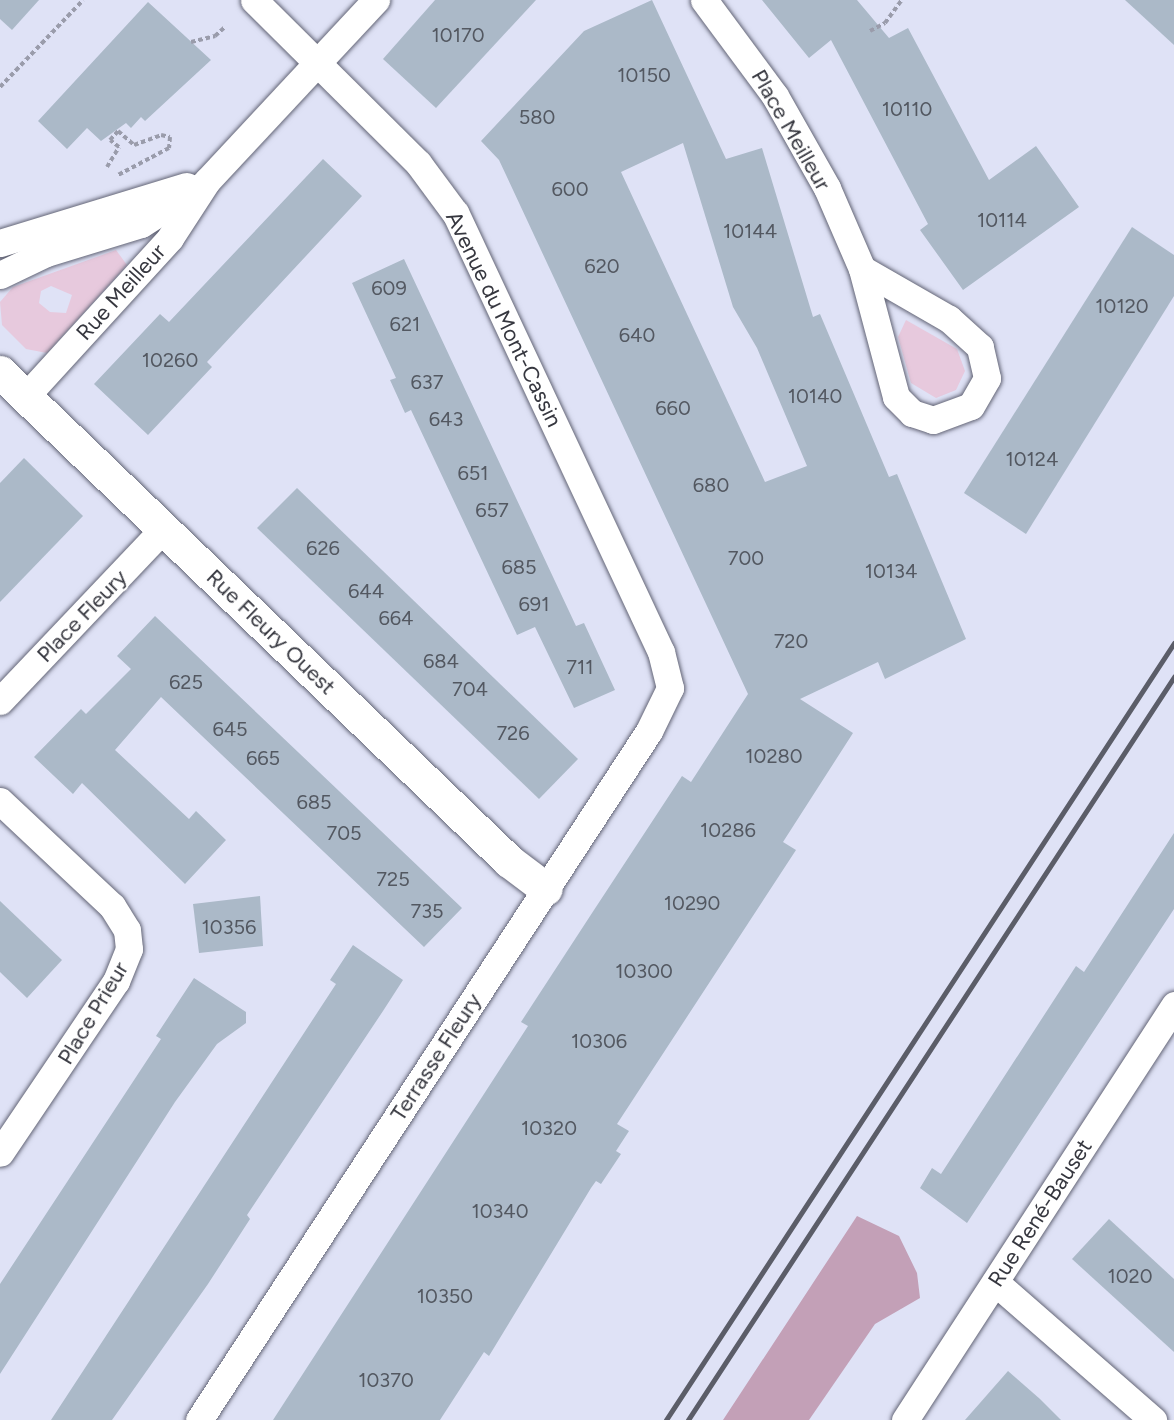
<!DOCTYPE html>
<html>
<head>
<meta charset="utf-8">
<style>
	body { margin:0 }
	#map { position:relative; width:1174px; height:1420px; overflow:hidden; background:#dfe2f6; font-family:Figtree,sans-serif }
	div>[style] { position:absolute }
	.green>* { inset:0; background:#e7c9dd }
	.forest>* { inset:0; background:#c3a0b7 }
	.building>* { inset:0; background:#abb9c8 }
	.path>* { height:4px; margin-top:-2px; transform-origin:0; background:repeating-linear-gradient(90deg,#9a9cab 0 4.5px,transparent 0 7.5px) }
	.roads { filter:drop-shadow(0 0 2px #636576) drop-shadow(0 0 2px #636576) }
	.minor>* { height:27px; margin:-13.5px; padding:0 13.5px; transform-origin:13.5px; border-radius:13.5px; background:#fff }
	.tertiary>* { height:33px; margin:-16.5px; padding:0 16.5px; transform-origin:16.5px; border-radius:16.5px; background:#fff }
	.rail>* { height:4.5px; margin:-2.25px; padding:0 2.25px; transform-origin:2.25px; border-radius:2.25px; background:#5b5d68 }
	span { translate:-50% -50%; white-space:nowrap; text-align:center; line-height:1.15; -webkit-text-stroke:4.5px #fff; paint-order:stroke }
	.number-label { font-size:20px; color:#535861 }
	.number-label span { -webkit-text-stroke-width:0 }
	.street-label { font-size:22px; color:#36373f }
</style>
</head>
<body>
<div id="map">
	<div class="green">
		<i style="clip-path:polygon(evenodd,116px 250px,127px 265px,47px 353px,26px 349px,2px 325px,0 302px,13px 287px,116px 250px,51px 286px,72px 295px,66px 313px,50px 312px,39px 303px,41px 291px,51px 286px)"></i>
		<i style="clip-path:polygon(906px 320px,957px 349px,965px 371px,956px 390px,936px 398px,911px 383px,898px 337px)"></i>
	</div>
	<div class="forest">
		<i style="clip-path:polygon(857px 1216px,899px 1236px,917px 1273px,920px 1298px,875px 1324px,809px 1420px,723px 1420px)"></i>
	</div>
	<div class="building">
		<i style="clip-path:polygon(0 0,39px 0,12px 30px,0 19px)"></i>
		<i style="clip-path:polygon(435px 0,536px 0,436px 108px,383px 59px)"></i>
		<i style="clip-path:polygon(evenodd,652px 0,726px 159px,762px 148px,813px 317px,820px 314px,889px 477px,897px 474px,966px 639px,885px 679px,878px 662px,800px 699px,853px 733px,783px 842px,796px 850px,617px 1124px,629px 1131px,616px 1151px,621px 1154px,601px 1184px,596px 1181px,591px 1188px,489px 1356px,484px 1352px,440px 1420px,273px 1420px,528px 1026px,521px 1022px,594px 910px,682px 776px,691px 782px,748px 694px,499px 160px,481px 141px,584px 31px,652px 0,683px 143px,733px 307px,757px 348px,807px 466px,765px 482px,621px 172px,683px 143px)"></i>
		<i style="clip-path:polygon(762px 0,857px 0,889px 38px,908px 28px,989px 180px,1036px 146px,1079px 207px,963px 290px,920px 230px,928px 224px,831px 40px,809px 58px)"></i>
		<i style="clip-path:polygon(1125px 0,1174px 0,1174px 45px)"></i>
		<i style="clip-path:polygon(148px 2px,211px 60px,145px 121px,141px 117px,131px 128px,126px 123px,101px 141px,87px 128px,67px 149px,38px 121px)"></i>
		<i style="clip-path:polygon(323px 159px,362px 196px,207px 362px,212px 367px,148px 435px,94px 384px,160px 314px,169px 322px)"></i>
		<i style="clip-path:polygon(1132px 227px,1174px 255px,1174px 296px,1026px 534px,964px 493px)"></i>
		<i style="clip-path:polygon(404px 259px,576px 626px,584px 623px,615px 690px,574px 708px,535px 627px,517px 635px,411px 410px,405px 413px,390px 380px,396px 378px,352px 283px)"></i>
		<i style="clip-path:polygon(24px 458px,83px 516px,0 602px,0 483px)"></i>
		<i style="clip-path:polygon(297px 488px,578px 759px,539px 799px,257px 528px)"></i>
		<i style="clip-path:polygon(155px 616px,462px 908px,424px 947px,161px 697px,115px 750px,189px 819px,196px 811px,226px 840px,185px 884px,82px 783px,73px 794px,34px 757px,81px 709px,86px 714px,131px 669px,117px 656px)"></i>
		<i style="clip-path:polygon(1174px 833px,1174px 909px,967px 1223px,920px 1188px,932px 1168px,941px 1174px,1076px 966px,1084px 972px)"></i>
		<i style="clip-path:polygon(260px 896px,263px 946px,199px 953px,193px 904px)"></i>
		<i style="clip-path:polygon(0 901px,62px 960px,27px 998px,0 972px)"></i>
		<i style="clip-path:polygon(353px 945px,403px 980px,383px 1011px,247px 1215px,250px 1219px,208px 1284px,112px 1420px,51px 1420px,336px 984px,330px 980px)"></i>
		<i style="clip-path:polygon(194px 978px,246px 1012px,246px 1023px,217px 1044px,175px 1102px,0 1374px,0 1284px,161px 1039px,156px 1036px)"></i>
		<i style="clip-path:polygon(1109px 1219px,1174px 1279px,1174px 1352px,1072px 1259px)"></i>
		<i style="clip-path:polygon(1008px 1371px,1040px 1399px,1061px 1420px,965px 1420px)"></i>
	</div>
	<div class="path">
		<i style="left:870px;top:31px;width:17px;rotate:-28deg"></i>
		<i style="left:885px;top:23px;width:29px;rotate:-54deg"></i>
		<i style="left:191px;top:42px;width:25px;rotate:-14deg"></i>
		<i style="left:215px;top:36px;width:13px;rotate:-42deg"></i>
		<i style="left:0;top:87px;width:120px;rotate:-46.3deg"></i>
		<i style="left:107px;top:167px;width:23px;rotate:-59deg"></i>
		<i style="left:119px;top:147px;width:11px;rotate:-142deg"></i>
		<i style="left:110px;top:140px;width:12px;rotate:-48deg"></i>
		<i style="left:118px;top:131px;width:21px;rotate:41deg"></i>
		<i style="left:134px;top:145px;width:29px;rotate:-20deg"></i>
		<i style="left:161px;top:135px;width:9px;rotate:13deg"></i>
		<i style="left:170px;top:137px;width:11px;rotate:95deg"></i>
		<i style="left:169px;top:148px;width:58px;rotate:152.1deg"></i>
	</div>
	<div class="roads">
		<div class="minor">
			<i style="left:704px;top:0;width:119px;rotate:53.5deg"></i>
			<i style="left:775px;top:96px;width:106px;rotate:60.5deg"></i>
			<i style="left:827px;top:188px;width:88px;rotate:66.6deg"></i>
			<i style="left:862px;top:269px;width:132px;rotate:75.1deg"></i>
			<i style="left:896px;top:397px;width:23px;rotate:45deg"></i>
			<i style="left:912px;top:413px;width:22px;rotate:18deg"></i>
			<i style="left:933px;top:420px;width:40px;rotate:-20.2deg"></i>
			<i style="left:971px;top:406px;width:32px;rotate:-60deg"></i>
			<i style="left:987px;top:378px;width:32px;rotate:-103deg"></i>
			<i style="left:980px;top:347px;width:42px;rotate:-137.9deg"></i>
			<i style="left:949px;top:319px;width:100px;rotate:-150.1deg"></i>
			<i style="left:0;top:243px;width:195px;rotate:-17deg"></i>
			<i style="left:0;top:275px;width:51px;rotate:-25.6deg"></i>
			<i style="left:46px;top:253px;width:99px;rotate:-17deg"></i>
			<i style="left:141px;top:224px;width:69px;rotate:-32.5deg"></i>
			<i style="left:25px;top:397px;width:215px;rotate:-47.6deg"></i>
			<i style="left:170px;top:238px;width:68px;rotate:-57deg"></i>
			<i style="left:207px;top:181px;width:248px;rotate:-47deg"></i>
			<i style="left:0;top:701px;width:237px;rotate:-46.5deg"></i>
			<i style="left:0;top:801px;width:154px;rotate:43.2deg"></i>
			<i style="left:112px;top:906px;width:28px;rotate:58deg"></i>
			<i style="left:127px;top:930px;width:19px;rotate:84deg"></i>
			<i style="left:129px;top:949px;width:35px;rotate:112deg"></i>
			<i style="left:116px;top:981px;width:207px;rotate:124deg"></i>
			<i style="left:995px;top:1282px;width:210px;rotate:41.1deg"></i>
			<i style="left:199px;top:1420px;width:823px;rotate:-56.85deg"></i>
			<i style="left:649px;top:731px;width:48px;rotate:-64deg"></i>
			<i style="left:670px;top:688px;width:37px;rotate:-104deg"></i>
			<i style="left:661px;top:652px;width:485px;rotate:-115.1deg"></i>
			<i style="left:455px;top:213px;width:62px;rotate:-126.5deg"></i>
			<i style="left:418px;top:163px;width:231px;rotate:-135.2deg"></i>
			<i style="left:905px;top:1420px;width:495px;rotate:-57deg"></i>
		</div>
		<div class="tertiary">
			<i style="left:0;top:372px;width:706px;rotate:43.85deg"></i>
			<i style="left:509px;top:861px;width:46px;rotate:37.1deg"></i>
		</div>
	</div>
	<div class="rail">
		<i style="left:666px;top:1420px;width:928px;rotate:-56.82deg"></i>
		<i style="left:688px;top:1420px;width:888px;rotate:-56.81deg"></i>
	</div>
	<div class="number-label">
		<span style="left:458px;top:35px">10170</span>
		<span style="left:644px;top:75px">10150</span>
		<span style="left:907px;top:109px">10110</span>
		<span style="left:537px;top:117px">580</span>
		<span style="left:570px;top:189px">600</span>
		<span style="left:1002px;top:220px">10114</span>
		<span style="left:750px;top:231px">10144</span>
		<span style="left:602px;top:266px">620</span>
		<span style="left:389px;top:288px">609</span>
		<span style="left:1122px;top:306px">10120</span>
		<span style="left:405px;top:324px">621</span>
		<span style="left:637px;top:335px">640</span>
		<span style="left:170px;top:360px">10260</span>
		<span style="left:427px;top:382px">637</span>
		<span style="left:815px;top:396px">10140</span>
		<span style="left:673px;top:408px">660</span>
		<span style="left:446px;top:419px">643</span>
		<span style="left:1032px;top:459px">10124</span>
		<span style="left:473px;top:473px">651</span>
		<span style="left:711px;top:485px">680</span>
		<span style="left:492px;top:510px">657</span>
		<span style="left:323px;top:548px">626</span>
		<span style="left:746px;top:558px">700</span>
		<span style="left:519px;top:567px">685</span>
		<span style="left:891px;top:571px">10134</span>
		<span style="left:366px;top:591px">644</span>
		<span style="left:534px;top:604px">691</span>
		<span style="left:396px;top:618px">664</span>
		<span style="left:791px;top:641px">720</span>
		<span style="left:441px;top:661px">684</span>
		<span style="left:580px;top:667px">711</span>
		<span style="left:186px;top:682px">625</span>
		<span style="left:470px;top:689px">704</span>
		<span style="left:230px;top:729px">645</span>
		<span style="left:513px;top:733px">726</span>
		<span style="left:774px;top:756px">10280</span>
		<span style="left:263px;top:758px">665</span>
		<span style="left:314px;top:802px">685</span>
		<span style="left:728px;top:830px">10286</span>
		<span style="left:344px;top:833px">705</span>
		<span style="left:393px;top:879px">725</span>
		<span style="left:692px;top:903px">10290</span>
		<span style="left:427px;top:911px">735</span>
		<span style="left:229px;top:927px">10356</span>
		<span style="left:644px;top:971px">10300</span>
		<span style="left:599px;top:1041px">10306</span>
		<span style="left:549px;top:1128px">10320</span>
		<span style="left:500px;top:1211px">10340</span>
		<span style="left:1130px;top:1276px">1020</span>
		<span style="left:445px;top:1296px">10350</span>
		<span style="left:386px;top:1380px">10370</span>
	</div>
	<div class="street-label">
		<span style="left:791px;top:130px;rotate:60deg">Place Meilleur</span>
		<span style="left:121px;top:292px;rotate:-48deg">Rue Meilleur</span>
		<span style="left:504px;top:319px;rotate:64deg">Avenue du Mont-Cassin</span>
		<span style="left:82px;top:616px;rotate:-46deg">Place Fleury</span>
		<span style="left:271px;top:632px;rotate:44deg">Rue Fleury Ouest</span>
		<span style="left:93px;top:1013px;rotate:-59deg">Place Prieur</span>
		<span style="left:436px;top:1057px;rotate:-57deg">Terrasse Fleury</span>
		<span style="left:1040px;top:1213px;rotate:-57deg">Rue René-Bauset</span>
	</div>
</div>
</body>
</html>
